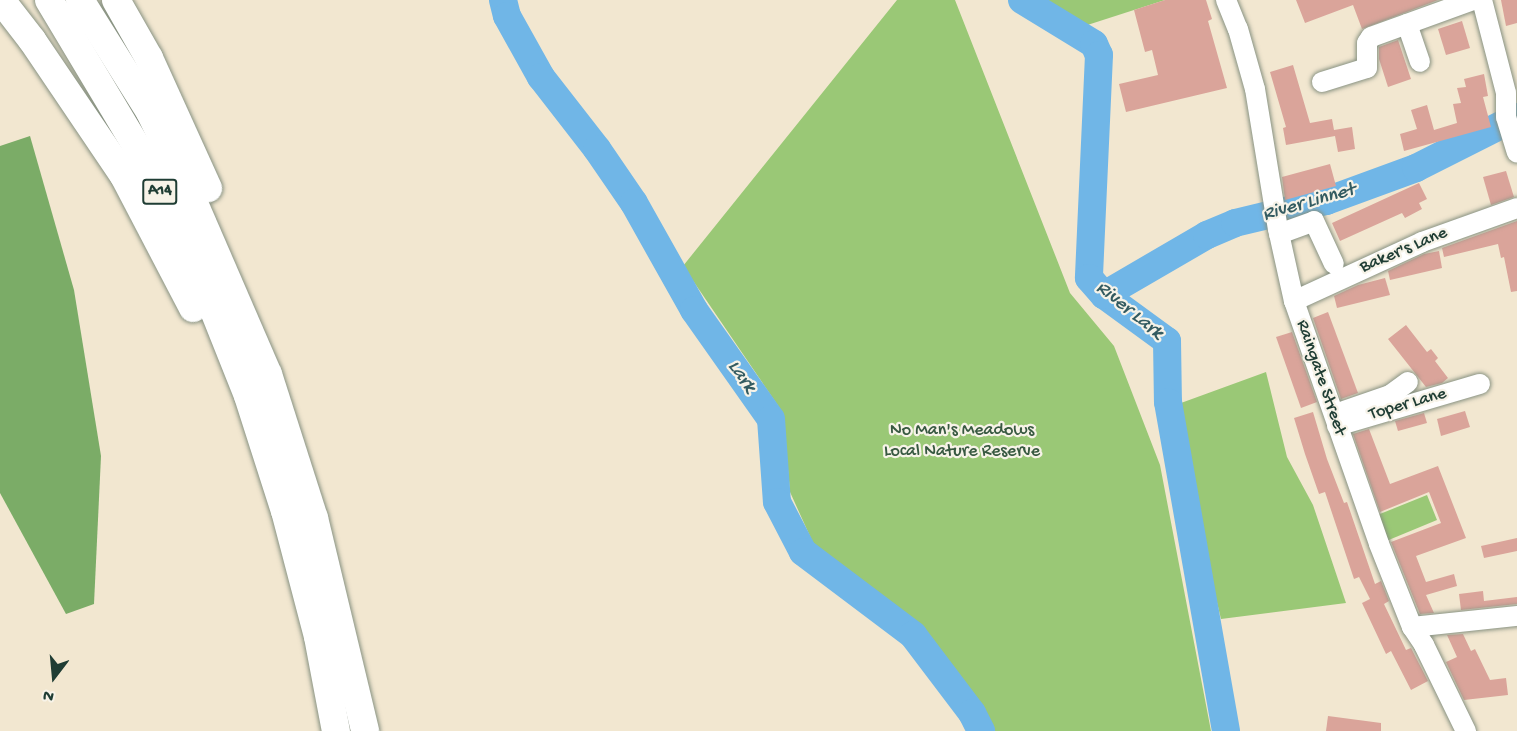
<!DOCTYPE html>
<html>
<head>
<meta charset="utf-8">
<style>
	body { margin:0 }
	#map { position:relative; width:1517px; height:731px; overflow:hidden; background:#f2e7d0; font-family:"Gochi Hand",sans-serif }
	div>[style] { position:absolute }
	.green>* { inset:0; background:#9ac876 }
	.forest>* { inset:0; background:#7bac67 }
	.river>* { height:28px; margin:-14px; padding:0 14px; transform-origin:14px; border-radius:14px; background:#70b6e7 }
	.building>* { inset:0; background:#daa49a }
	.roads { filter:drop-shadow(0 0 2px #889282) drop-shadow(0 0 2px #889282) }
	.minor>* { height:20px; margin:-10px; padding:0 10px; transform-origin:10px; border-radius:10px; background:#fff }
	.highway>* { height:28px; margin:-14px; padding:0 14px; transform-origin:14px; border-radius:14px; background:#fff }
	span { translate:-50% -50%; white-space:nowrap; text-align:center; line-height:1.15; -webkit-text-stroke:4.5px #f7f3e8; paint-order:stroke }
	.shield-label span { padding:2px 4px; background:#f7f3e8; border:2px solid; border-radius:4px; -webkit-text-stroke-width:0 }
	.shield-label { font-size:16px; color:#1f3d34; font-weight:700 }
	.street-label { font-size:18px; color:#1f3d34 }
	.park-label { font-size:18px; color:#385941 }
	.water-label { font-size:20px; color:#335b61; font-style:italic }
	.north { position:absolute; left:24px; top:647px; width:60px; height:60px; -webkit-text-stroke:4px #f7f3e8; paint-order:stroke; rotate:196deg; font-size:16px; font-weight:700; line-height:24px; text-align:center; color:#1f3d34 }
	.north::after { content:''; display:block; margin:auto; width:21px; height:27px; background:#1f3d34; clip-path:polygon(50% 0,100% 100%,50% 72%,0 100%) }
</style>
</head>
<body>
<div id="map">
	<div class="green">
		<i style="clip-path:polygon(897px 0,955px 0,1070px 293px,1114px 346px,1160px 465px,1211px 731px,994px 731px,919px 630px,818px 554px,790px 492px,783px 413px,683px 266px)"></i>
		<i style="clip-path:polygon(1030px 0,1165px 0,1075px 29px)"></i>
		<i style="clip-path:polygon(1266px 372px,1287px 457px,1313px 505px,1346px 603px,1221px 619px,1170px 407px)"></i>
		<i style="clip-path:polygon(1427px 495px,1437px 520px,1379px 544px,1370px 518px)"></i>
	</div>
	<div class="forest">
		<i style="clip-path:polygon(30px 136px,74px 290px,101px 456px,94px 604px,66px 614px,0 493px,0 146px)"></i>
	</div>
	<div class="river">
		<i style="left:503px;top:0;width:16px;rotate:76deg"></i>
		<i style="left:507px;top:16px;width:70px;rotate:60.9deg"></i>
		<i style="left:541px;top:77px;width:91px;rotate:52.1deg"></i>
		<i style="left:597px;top:149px;width:65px;rotate:55.6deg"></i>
		<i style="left:634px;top:203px;width:123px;rotate:60.7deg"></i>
		<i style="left:694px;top:310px;width:133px;rotate:54.8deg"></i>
		<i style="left:771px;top:419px;width:83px;rotate:85.9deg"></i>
		<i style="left:777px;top:502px;width:56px;rotate:62.5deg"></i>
		<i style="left:803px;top:552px;width:138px;rotate:37deg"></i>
		<i style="left:913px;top:635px;width:98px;rotate:52.9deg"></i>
		<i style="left:972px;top:713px;width:20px;rotate:63deg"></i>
		<i style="left:1022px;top:0;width:84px;rotate:31.4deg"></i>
		<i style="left:1094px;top:44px;width:12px;rotate:66deg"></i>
		<i style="left:1099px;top:55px;width:223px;rotate:92.6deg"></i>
		<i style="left:1089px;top:278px;width:23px;rotate:49deg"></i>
		<i style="left:1104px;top:295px;width:78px;rotate:36.1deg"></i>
		<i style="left:1167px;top:341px;width:61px;rotate:89.1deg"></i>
		<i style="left:1168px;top:402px;width:334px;rotate:80deg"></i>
		<i style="left:1104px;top:295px;width:119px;rotate:-30.2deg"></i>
		<i style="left:1207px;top:235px;width:30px;rotate:-23deg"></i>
		<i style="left:1235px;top:223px;width:94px;rotate:-13.6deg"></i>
		<i style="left:1326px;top:201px;width:96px;rotate:-20.1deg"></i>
		<i style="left:1416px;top:168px;width:113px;rotate:-26.8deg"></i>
	</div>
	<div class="building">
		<i style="clip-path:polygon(1165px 0,1206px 0,1212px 19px,1208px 21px,1227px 88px,1126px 112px,1119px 84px,1158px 75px,1152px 50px,1145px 52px,1134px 10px)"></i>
		<i style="clip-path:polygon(1296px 0,1438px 0,1362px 29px,1353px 5px,1305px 23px)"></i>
		<i style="clip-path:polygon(1501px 0,1517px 0,1517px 23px,1506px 26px)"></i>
		<i style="clip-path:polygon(1462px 21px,1470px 48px,1446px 55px,1438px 29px)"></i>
		<i style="clip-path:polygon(1398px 40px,1411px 79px,1388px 87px,1379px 59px,1379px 47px)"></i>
		<i style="clip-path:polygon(1293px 65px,1310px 123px,1332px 119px,1334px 130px,1352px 127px,1355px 149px,1338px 152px,1335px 136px,1286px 145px,1283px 128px,1286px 127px,1270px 72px)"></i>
		<i style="clip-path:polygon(1484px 74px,1488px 96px,1483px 97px,1491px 127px,1404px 151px,1400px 134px,1417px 129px,1411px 110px,1427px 105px,1434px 130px,1457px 123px,1453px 104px,1461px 103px,1457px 88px,1466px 87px,1464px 79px)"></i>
		<i style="clip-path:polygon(1330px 164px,1336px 186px,1285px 200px,1282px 177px)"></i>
		<i style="clip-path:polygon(1506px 171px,1514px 197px,1491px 205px,1483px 177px)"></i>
		<i style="clip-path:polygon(1419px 183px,1427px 199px,1419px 203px,1422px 209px,1405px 218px,1402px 213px,1340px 241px,1332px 223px)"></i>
		<i style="clip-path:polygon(1517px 221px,1517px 291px,1511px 292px,1504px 257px,1501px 258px,1498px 244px,1444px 257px,1442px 248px)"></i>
		<i style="clip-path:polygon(1439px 251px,1442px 268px,1390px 280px,1388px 271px,1424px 254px)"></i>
		<i style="clip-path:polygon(1385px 278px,1390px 295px,1337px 308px,1334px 296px,1358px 285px)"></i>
		<i style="clip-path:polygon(1328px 312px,1358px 393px,1341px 399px,1313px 318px)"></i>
		<i style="clip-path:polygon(1406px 325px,1427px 352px,1431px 349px,1438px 358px,1435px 361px,1448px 378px,1442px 383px,1426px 387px,1388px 339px)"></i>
		<i style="clip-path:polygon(1292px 332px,1317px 402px,1301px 408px,1276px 337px)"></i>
		<i style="clip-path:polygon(1465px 411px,1470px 427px,1441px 436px,1437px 419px)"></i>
		<i style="clip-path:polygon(1313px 412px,1327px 459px,1344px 503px,1347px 502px,1375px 584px,1381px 581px,1389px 601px,1384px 604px,1406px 650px,1411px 648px,1428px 681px,1411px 690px,1391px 651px,1386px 654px,1362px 603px,1370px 599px,1359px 577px,1354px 579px,1325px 492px,1319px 494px,1305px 454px,1294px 418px)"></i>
		<i style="clip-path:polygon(1424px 413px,1427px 423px,1398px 431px,1395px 421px)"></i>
		<i style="clip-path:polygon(1369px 429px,1390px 484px,1438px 466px,1466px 538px,1416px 556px,1426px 582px,1454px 574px,1457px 586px,1426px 595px,1434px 613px,1420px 614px,1391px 542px,1441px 523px,1429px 492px,1380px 512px,1353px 434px)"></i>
		<i style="clip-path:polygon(1517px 538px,1517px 551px,1484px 558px,1481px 546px)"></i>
		<i style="clip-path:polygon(1483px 591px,1484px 601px,1517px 597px,1517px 604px,1461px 610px,1459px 594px)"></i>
		<i style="clip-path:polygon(1463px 634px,1471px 651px,1475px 649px,1490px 680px,1506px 678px,1508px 695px,1464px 700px,1446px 662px,1457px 657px,1447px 635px)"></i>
		<i style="clip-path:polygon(1328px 716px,1381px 723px,1381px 731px,1326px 731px)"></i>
	</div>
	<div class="roads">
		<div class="minor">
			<i style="left:1226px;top:0;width:31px;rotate:68deg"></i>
			<i style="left:1238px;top:29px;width:62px;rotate:74.2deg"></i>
			<i style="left:1255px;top:89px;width:142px;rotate:80.7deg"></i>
			<i style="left:1278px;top:229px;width:74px;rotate:77.5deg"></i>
			<i style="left:1294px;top:301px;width:257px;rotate:70.7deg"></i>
			<i style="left:1379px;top:544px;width:89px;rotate:68.3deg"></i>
			<i style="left:1412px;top:627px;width:22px;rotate:56deg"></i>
			<i style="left:1424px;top:645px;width:96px;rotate:64deg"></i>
			<i style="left:1482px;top:0;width:96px;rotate:75.5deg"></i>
			<i style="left:1506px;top:93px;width:24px;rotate:90deg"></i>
			<i style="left:1506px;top:117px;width:37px;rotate:73deg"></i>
			<i style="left:1407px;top:24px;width:40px;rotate:71.1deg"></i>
			<i style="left:1322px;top:82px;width:47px;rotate:-17.3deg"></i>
			<i style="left:1367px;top:68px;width:25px;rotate:-90deg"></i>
			<i style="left:1367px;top:43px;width:7px;rotate:-56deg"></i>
			<i style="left:1371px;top:37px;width:109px;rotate:-19.9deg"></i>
			<i style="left:1279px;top:234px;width:37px;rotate:-20deg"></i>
			<i style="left:1314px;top:221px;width:47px;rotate:65.1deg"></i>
			<i style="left:1294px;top:301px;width:141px;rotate:-24.7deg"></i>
			<i style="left:1422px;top:242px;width:101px;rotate:-19.7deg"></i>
			<i style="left:1344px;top:411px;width:49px;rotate:-19.2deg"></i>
			<i style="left:1390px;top:395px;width:22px;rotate:-36deg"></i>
			<i style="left:1337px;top:426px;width:149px;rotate:-16.4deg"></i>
			<i style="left:1412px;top:627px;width:106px;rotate:-6deg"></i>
		</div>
		<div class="highway">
			<i style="left:1px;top:0;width:51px;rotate:52.2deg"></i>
			<i style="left:32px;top:40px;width:164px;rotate:55.9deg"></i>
			<i style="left:124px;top:176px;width:149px;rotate:62.4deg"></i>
			<i style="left:49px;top:0;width:189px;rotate:59.1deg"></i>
			<i style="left:146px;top:162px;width:166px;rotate:65.4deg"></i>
			<i style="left:215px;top:313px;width:89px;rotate:68.3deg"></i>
			<i style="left:248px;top:396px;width:121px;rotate:72.2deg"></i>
			<i style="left:285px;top:511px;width:130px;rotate:75.3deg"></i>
			<i style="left:318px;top:637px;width:96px;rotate:79.2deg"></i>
			<i style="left:80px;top:0;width:132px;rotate:58deg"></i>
			<i style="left:150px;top:112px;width:91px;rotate:64deg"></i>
			<i style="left:190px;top:194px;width:196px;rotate:66.6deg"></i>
			<i style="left:268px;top:374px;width:151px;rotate:72.3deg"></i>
			<i style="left:314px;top:518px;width:219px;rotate:76.5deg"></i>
			<i style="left:116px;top:0;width:67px;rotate:60.4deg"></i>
			<i style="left:149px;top:58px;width:143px;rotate:65.6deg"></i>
		</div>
	</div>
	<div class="shield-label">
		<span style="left:160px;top:192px">A14</span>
	</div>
	<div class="street-label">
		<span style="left:1404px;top:251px;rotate:-23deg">Baker's Lane</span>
		<span style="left:1320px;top:378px;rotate:71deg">Raingate Street</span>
		<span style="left:1408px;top:405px;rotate:-16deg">Toper Lane</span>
	</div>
	<div class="park-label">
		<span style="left:962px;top:442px">No Man's Meadows<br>Local Nature Reserve</span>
	</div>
	<div class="water-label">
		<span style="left:1309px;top:203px;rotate:-16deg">River Linnet</span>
		<span style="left:1129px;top:311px;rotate:39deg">River Lark</span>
		<span style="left:741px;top:377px;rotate:55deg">Lark</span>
	</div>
	<div class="north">N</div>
</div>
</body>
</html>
